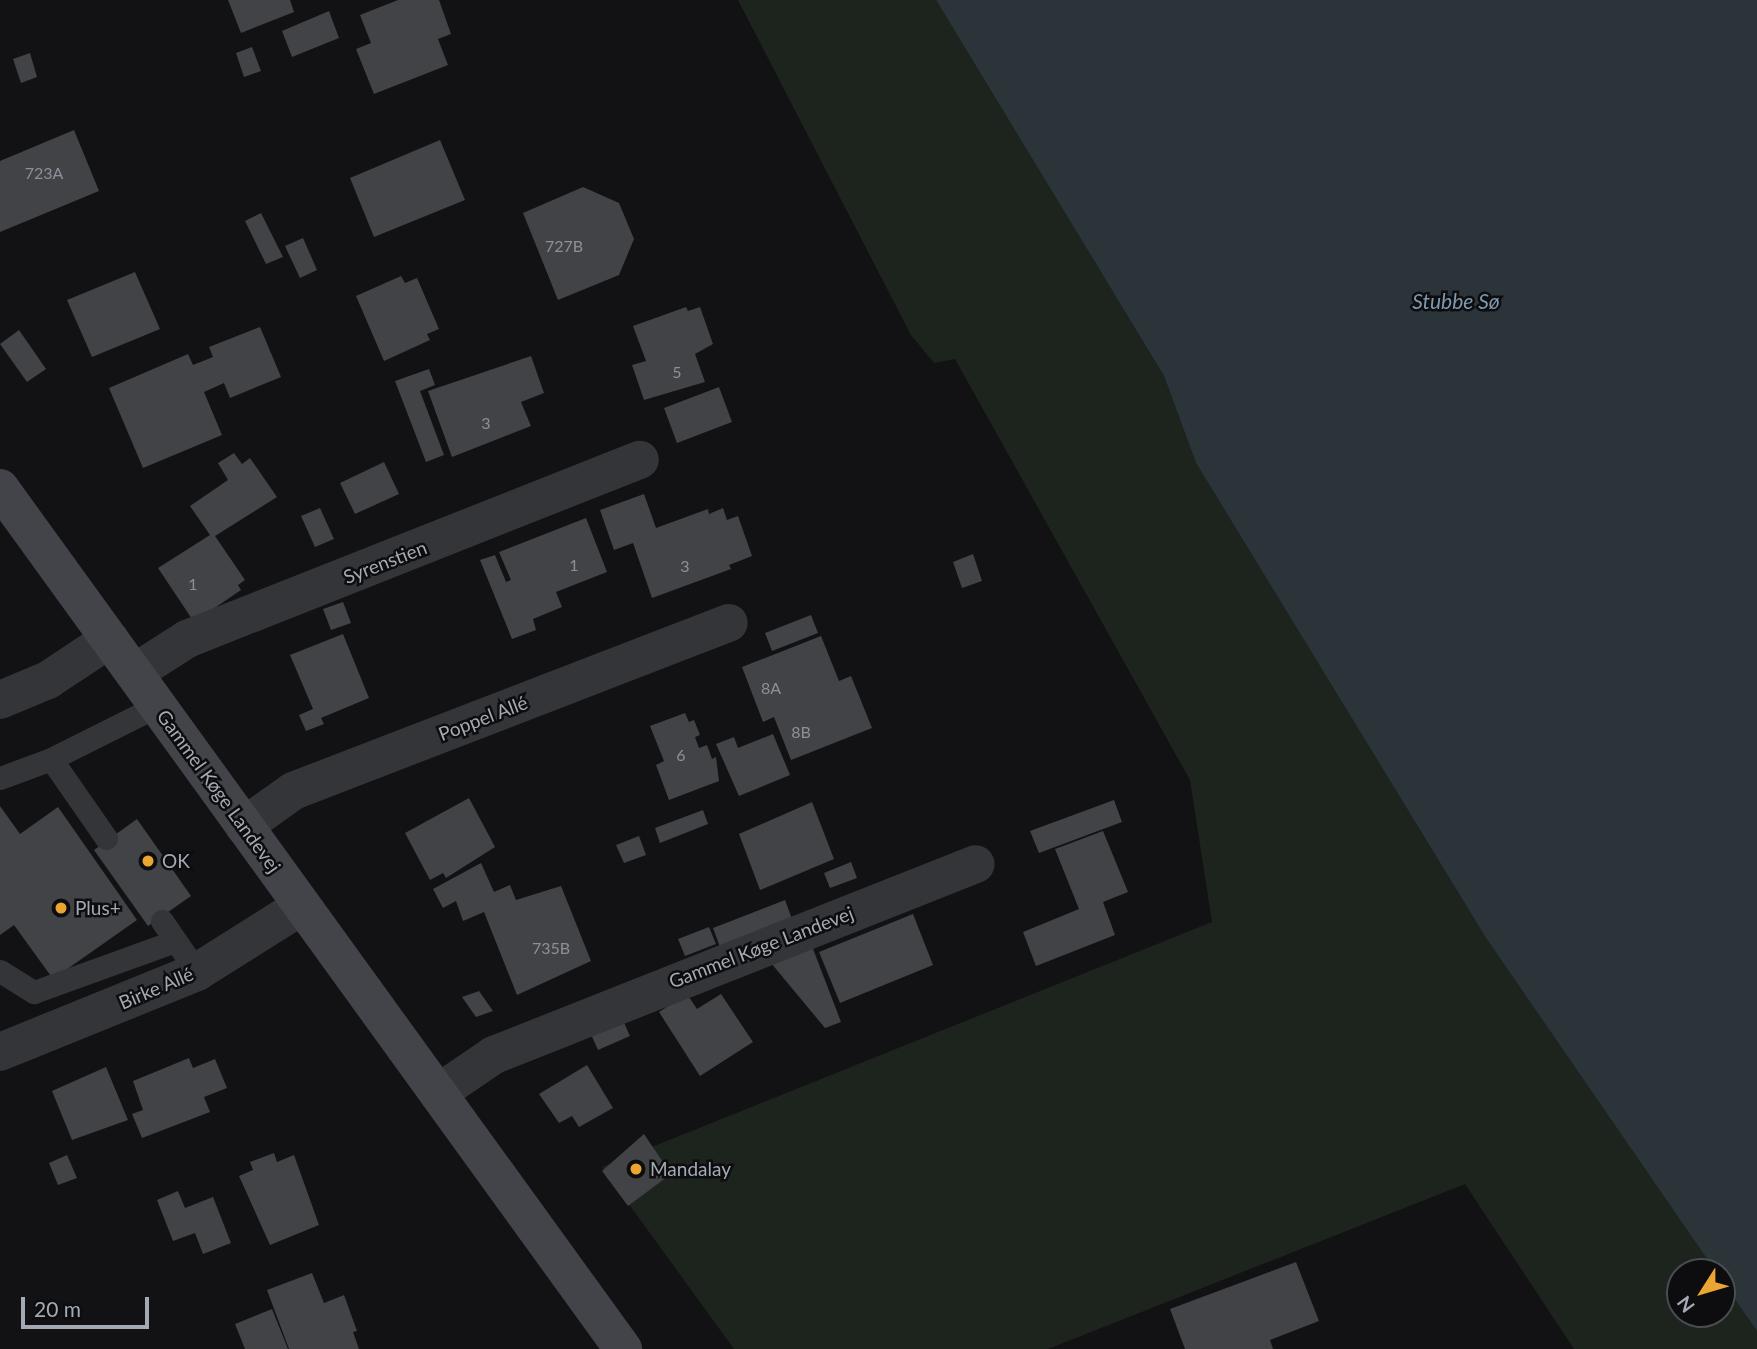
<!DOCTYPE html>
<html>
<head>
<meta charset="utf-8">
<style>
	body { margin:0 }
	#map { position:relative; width:1757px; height:1349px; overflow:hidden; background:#121214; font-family:Lato,sans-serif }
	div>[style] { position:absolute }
	.green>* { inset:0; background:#1d241d }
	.water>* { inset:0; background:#2b3439 }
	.building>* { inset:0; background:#414347 }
	.service>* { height:23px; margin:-11.5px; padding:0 11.5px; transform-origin:11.5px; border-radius:11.5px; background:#343539 }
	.minor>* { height:38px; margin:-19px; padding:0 19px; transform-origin:19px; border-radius:19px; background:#343539 }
	.secondary>* { height:38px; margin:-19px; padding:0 19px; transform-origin:19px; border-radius:19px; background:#424449 }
	.dots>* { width:19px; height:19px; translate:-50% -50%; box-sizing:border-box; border:4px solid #0d0d0f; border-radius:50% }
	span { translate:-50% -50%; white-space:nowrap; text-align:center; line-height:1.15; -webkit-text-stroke:5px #0d0d0f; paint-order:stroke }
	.number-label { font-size:16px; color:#8b9099 }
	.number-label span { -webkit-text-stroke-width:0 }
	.street-label { font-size:19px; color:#a4aab4 }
	.poi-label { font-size:19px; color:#a4aab4 }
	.left { translate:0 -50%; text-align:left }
	.water-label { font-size:21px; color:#7c99ae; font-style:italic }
	.north { position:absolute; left:1666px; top:1258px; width:70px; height:70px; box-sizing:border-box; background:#0d0d0f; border:2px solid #494c51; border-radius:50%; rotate:233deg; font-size:19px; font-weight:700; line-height:28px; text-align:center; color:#a4aab4 }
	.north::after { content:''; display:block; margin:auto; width:24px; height:32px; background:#eba533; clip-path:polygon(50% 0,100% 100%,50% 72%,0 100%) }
	.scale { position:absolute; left:21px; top:1297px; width:128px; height:32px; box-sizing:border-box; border:4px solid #a4aab4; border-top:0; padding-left:9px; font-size:21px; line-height:24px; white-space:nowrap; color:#a4aab4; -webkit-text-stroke:5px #0d0d0f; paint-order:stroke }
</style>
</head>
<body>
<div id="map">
	<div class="green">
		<i style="clip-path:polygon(738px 0,936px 0,1164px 376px,1196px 463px,1486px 938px,1716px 1272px,1680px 1272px,1680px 1314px,1722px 1314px,1722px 1281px,1757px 1331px,1757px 1349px,1574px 1349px,1465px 1184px,1048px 1349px,734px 1349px,602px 1167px,1212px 922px,1190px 780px,955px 359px,934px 363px,911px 335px)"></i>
	</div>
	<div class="water">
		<i style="clip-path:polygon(936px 0,1757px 0,1757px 1331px,1722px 1281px,1722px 1272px,1716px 1272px,1486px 938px,1196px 463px,1164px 376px)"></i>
	</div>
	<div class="building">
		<i style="clip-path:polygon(228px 0,290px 0,294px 12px,241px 33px)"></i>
		<i style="clip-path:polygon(398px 0,439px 0,451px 34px,438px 39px,448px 65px,374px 94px,356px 49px,371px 43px,360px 15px)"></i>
		<i style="clip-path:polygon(329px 11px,339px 38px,292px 57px,282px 31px)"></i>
		<i style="clip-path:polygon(252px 47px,261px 71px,244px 77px,236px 53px)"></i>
		<i style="clip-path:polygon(30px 53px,37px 77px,21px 83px,13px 59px)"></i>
		<i style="clip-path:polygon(74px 130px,99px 191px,0 232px,0 161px)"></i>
		<i style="clip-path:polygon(440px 140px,465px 200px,374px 237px,350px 178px)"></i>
		<i style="clip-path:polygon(583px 187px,619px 203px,634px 239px,619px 275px,558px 300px,523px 213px)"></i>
		<i style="clip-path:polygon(261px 213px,283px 257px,266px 264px,245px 221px)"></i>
		<i style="clip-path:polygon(303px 238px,317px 270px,300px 278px,285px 246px)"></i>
		<i style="clip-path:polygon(135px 272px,160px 329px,92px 357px,67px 300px)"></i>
		<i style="clip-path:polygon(401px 276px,405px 283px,417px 278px,439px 329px,427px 334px,430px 340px,384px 361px,356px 296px)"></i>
		<i style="clip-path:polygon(686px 307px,688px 311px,700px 307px,713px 344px,695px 354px,705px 382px,644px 400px,632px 365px,646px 361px,633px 326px)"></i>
		<i style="clip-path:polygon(260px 327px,281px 377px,230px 398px,224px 383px,204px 392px,222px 435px,143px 468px,109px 388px,188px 354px,193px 365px,213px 357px,209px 347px)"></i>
		<i style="clip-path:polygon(19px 330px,46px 369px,27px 382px,0 344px)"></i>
		<i style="clip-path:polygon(531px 356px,544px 393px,521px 402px,531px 426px,452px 457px,428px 391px)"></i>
		<i style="clip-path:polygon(429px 369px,435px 385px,420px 391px,444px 455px,426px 462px,395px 381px)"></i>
		<i style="clip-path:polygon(719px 387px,732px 422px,677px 443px,664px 408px)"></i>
		<i style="clip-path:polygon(234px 453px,242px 464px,250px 458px,277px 497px,215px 536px,245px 580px,238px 585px,241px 590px,194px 622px,158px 568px,210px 535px,190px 506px,228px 480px,218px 463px)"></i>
		<i style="clip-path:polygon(384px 462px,399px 494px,355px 514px,340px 483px)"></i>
		<i style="clip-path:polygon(644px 494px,656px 528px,708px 509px,709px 514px,723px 508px,727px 520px,738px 516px,752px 556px,729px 565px,731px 569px,652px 598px,633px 543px,614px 550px,600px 510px)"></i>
		<i style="clip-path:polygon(320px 508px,334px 539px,315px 547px,301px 516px)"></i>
		<i style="clip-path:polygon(586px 518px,607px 572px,556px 592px,562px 607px,533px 619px,536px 630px,512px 639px,480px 560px,495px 555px,506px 582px,511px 580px,499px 552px)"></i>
		<i style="clip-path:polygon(973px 554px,982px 581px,962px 588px,953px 562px)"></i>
		<i style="clip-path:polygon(343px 602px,351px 623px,331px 630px,323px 609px)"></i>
		<i style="clip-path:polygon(811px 615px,818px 633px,772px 651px,765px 633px)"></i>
		<i style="clip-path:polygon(343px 634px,369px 698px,321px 718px,324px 724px,306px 731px,299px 715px,313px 709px,290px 655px)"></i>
		<i style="clip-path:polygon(821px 636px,839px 681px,851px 676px,872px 728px,791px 760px,774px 717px,763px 722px,742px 667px)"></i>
		<i style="clip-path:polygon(685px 713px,689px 722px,694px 720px,700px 735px,695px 737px,699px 748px,707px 745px,712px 759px,716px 757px,719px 781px,669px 800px,656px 765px,664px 761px,650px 726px)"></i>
		<i style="clip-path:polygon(773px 734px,790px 775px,739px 796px,716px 744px,734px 737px,738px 748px)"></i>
		<i style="clip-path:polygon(469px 798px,495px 847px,446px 878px,443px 873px,430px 880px,405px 833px)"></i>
		<i style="clip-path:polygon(1114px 800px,1122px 822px,1039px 853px,1030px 831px)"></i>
		<i style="clip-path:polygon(812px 802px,834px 859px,760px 890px,739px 834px)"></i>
		<i style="clip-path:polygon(0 806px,20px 834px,58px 807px,137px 920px,53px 979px,14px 925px,0 935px)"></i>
		<i style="clip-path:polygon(703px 810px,708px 824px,660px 843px,655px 828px)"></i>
		<i style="clip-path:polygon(137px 819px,191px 896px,148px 926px,94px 850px)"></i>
		<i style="clip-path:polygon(1103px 831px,1128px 892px,1103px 902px,1115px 935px,1036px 966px,1023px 932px,1079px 909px,1055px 849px)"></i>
		<i style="clip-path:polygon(639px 836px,646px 855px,624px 863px,616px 845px)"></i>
		<i style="clip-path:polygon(851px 862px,857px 878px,830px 888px,824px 873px)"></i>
		<i style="clip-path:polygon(481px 863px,494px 892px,510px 885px,516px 900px,561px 886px,591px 961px,517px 995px,484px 912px,463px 921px,456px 901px,443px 908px,433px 889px)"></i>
		<i style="clip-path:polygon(785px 900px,792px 919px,720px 947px,713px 928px)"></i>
		<i style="clip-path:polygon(913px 914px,933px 965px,840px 1003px,819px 952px)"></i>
		<i style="clip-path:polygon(709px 927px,716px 944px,685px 956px,678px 939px)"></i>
		<i style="clip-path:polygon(810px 941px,841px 1022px,825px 1028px,766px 957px)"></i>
		<i style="clip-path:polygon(479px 991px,493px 1011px,476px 1017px,462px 997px)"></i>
		<i style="clip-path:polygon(687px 994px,697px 1009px,721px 994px,753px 1042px,700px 1076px,659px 1012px)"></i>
		<i style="clip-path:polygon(621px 1016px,630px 1036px,598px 1050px,589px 1030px)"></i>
		<i style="clip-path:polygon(189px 1058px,193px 1068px,215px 1059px,227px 1088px,204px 1097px,210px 1112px,142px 1138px,132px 1114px,143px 1110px,133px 1081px)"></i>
		<i style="clip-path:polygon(587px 1065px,613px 1108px,579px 1127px,572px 1116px,559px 1123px,539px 1094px)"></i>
		<i style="clip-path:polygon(106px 1067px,128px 1120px,72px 1140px,52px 1091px)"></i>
		<i style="clip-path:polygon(644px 1134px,671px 1174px,628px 1206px,602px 1171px)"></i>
		<i style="clip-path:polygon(274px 1153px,277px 1162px,294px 1155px,319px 1225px,270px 1245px,239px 1176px,253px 1170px,250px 1162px)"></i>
		<i style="clip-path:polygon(67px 1155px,77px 1178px,58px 1185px,49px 1163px)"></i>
		<i style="clip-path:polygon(178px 1191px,185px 1208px,213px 1197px,231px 1243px,203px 1254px,195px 1233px,173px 1241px,157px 1200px)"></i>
		<i style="clip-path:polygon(1296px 1262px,1319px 1321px,1270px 1340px,1273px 1349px,1185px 1349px,1170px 1309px)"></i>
		<i style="clip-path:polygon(312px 1273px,324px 1303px,344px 1295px,357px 1331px,353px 1332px,359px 1349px,289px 1349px,267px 1290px)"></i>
		<i style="clip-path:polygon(272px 1309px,288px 1349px,245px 1349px,235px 1324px)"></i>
	</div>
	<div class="service">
		<i style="left:0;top:778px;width:54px;rotate:-20.4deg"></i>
		<i style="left:106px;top:838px;width:96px;rotate:-124.8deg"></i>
		<i style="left:51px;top:759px;width:119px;rotate:-26.6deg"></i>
		<i style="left:162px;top:921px;width:62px;rotate:55.5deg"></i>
		<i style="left:0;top:971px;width:40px;rotate:32deg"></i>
		<i style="left:34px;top:992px;width:150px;rotate:-19.9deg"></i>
	</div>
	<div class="minor">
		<i style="left:134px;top:673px;width:63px;rotate:-32.7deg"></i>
		<i style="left:187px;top:639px;width:487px;rotate:-21.6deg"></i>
		<i style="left:0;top:700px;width:52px;rotate:-22.6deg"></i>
		<i style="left:48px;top:680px;width:74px;rotate:-33.5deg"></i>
		<i style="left:244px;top:826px;width:60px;rotate:-35.5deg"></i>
		<i style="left:293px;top:791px;width:467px;rotate:-21.1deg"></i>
		<i style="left:0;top:1052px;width:213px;rotate:-22.1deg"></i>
		<i style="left:197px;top:972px;width:124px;rotate:-32.2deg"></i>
		<i style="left:438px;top:1093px;width:68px;rotate:-34.2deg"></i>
		<i style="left:494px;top:1055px;width:518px;rotate:-21.62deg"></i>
	</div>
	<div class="secondary">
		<i style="left:0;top:488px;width:1063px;rotate:54.11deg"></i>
	</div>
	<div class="dots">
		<i style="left:148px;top:861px;background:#eba533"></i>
		<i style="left:61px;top:908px;background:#eba533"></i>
		<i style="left:636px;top:1169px;background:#eba533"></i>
	</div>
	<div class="number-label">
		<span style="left:44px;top:173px">723A</span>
		<span style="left:564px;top:246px">727B</span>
		<span style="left:677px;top:372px">5</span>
		<span style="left:486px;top:423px">3</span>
		<span style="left:574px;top:565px">1</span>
		<span style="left:685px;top:566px">3</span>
		<span style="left:193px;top:584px">1</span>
		<span style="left:771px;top:688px">8A</span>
		<span style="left:801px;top:732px">8B</span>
		<span style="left:681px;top:755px">6</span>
		<span style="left:551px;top:948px">735B</span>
	</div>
	<div class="street-label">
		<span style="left:385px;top:562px;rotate:-21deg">Syrenstien</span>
		<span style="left:483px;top:718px;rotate:-21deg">Poppel Allé</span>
		<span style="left:219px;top:791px;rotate:54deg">Gammel Køge Landevej</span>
		<span style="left:761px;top:947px;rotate:-21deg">Gammel Køge Landevej</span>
		<span style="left:156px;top:988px;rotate:-23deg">Birke Allé</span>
	</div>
	<div class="poi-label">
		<span class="left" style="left:162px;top:861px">OK</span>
		<span class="left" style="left:75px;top:908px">Plus+</span>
		<span class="left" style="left:650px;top:1169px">Mandalay</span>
	</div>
	<div class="water-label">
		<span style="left:1456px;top:301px">Stubbe Sø</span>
	</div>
	<div class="north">N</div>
	<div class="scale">20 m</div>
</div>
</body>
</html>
